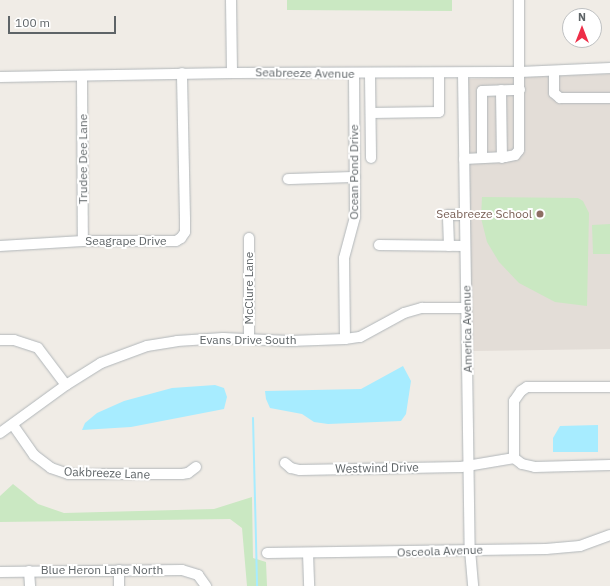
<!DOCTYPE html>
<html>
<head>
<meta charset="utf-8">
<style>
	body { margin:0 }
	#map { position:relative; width:610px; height:586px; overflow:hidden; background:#f0ece6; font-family:"IBM Plex Sans",sans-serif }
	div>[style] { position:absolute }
	.education>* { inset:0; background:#e3ddd7 }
	.green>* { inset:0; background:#cae8c2 }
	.water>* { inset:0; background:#a7ecff }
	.stream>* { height:2px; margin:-1px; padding:0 1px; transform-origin:1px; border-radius:1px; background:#a7ecff }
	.roads { filter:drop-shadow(0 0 1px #b1b6b9) drop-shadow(0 0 1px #b1b6b9) }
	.minor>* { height:10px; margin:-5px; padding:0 5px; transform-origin:5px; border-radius:5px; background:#fff }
	.dots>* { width:11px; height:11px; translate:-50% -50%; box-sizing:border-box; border:2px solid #fff; border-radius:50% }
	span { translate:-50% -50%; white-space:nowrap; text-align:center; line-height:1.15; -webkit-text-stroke:4px #fff; paint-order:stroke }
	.street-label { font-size:12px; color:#5e6467 }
	.education-label { font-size:12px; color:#785e54 }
	.right { translate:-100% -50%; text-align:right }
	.north { position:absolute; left:562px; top:8px; width:40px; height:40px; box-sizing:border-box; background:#fff; border:1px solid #bfc1c2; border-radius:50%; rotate:0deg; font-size:11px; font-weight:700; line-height:16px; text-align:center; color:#5e6467 }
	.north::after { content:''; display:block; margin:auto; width:14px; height:18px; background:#ee2e48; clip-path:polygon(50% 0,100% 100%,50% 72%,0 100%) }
	.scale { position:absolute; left:8px; top:16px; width:108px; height:18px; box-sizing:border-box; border:2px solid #5e6467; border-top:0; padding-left:5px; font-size:12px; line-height:14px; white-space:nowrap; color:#5e6467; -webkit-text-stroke:3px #fff; paint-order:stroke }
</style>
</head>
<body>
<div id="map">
	<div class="education">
		<i style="clip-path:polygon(610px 74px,610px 349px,472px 351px,467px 79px)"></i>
	</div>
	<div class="green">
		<i style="clip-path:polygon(287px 0,452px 0,452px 11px,287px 10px)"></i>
		<i style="clip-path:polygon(482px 197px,578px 198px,583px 201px,589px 213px,587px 306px,555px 302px,519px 283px,499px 262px,487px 242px,481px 218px)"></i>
		<i style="clip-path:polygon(610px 224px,610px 254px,593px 254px,592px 225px)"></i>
		<i style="clip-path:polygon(13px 484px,38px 504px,64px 513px,214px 509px,252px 497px,253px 558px,266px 562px,267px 586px,247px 586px,242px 528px,230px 519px,0 522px,0 496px)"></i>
	</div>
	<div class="water">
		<i style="clip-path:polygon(403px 366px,411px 381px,406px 414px,401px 421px,328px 424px,314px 422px,302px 414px,270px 408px,266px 399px,265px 391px,361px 389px)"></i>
		<i style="clip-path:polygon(215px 385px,224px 388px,227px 397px,224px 409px,131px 427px,82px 430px,85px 423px,97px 413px,124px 401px,172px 388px)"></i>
		<i style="clip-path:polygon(598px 425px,598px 452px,553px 452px,553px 438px,560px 426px)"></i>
	</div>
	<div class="stream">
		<i style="left:253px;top:418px;width:168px;rotate:88.6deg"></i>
	</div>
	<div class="roads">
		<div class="minor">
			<i style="left:231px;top:0;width:73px;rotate:89.2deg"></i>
			<i style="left:554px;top:71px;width:22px;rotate:90deg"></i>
			<i style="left:554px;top:93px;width:8px;rotate:40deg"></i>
			<i style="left:560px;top:98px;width:50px"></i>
			<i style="left:463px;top:73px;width:477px;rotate:89.2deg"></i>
			<i style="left:470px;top:550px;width:36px;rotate:85deg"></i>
			<i style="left:370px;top:74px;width:84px;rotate:89.3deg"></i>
			<i style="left:82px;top:76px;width:165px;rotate:89.7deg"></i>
			<i style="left:0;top:77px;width:232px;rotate:-1deg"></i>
			<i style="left:232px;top:73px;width:288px;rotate:-0.2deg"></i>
			<i style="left:520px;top:72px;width:90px;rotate:-2.5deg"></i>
			<i style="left:501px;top:90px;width:68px;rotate:89.2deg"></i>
			<i style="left:371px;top:113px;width:68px;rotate:-0.8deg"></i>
			<i style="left:439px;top:112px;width:39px;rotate:-90deg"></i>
			<i style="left:482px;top:158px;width:67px;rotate:-90deg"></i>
			<i style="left:482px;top:91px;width:38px;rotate:-2deg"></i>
			<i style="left:464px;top:159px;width:41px;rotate:-2.8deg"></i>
			<i style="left:505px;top:157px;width:10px;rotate:-11deg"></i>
			<i style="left:515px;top:155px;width:6px;rotate:-51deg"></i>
			<i style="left:519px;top:150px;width:150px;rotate:-90deg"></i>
			<i style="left:288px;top:179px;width:67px;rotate:-1.7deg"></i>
			<i style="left:249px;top:238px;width:100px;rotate:90deg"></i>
			<i style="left:379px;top:245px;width:86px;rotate:0.7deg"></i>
			<i style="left:0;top:246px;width:83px;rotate:-3.4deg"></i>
			<i style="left:83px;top:241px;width:93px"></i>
			<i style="left:176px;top:241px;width:6px;rotate:-31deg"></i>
			<i style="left:181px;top:238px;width:7px;rotate:-56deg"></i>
			<i style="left:185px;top:232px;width:13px;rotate:-90deg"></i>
			<i style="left:185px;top:219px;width:146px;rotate:-91.2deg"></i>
			<i style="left:449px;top:246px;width:31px;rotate:-92deg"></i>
			<i style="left:448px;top:215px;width:17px"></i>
			<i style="left:345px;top:339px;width:81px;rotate:-90.7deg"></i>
			<i style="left:344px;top:258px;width:42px;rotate:-75deg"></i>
			<i style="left:355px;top:217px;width:143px;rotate:-90.4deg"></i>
			<i style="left:0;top:340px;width:14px"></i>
			<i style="left:14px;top:340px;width:25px;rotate:18deg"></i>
			<i style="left:38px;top:348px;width:46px;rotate:52.9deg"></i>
			<i style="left:13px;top:425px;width:37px;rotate:55deg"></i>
			<i style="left:34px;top:455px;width:21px;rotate:37deg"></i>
			<i style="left:51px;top:468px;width:18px;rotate:19deg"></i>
			<i style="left:68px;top:474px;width:114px"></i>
			<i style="left:182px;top:474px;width:6px;rotate:-9deg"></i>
			<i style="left:188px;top:473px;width:10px;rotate:-37deg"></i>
			<i style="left:0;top:433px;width:82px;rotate:-36deg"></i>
			<i style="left:66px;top:385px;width:41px;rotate:-32.2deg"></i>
			<i style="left:101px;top:363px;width:49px;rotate:-20.3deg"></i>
			<i style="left:147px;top:346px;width:30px;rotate:-9deg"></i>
			<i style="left:177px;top:341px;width:46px;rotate:-3.7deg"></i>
			<i style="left:223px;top:338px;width:67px;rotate:2.6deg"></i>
			<i style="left:290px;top:341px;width:55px;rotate:-2.1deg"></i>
			<i style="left:345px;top:339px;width:15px;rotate:-8deg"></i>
			<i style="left:360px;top:337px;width:50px;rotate:-28.6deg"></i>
			<i style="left:404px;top:313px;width:19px;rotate:-16deg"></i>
			<i style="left:422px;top:308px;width:44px"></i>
			<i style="left:514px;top:458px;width:57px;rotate:-90deg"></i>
			<i style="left:514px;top:401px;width:12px;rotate:-55deg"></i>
			<i style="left:521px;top:391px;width:7px;rotate:-34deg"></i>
			<i style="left:527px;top:387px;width:83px"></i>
			<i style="left:285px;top:463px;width:8px;rotate:40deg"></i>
			<i style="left:291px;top:468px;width:9px;rotate:13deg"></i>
			<i style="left:300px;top:470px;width:161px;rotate:-1.1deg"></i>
			<i style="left:461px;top:467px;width:54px;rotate:-9.6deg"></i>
			<i style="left:514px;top:458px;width:10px;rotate:37deg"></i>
			<i style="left:522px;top:464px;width:13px;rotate:13deg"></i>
			<i style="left:535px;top:467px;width:75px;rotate:-1.5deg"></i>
			<i style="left:267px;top:553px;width:279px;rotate:-0.8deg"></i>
			<i style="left:546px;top:549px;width:34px;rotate:-5deg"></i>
			<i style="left:580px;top:546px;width:32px;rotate:-20deg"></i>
			<i style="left:308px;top:553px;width:33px;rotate:88deg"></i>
			<i style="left:119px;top:570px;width:16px;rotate:90deg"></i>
			<i style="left:29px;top:571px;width:15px;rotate:86deg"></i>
			<i style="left:0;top:572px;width:182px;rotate:-0.6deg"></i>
			<i style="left:182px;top:570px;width:17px;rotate:17deg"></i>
			<i style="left:198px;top:575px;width:14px;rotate:54deg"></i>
		</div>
	</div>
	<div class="dots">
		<i style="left:540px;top:214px;background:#8d6e63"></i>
	</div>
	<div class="street-label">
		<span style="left:305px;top:73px;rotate:1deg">Seabreeze Avenue</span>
		<span style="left:83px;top:159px;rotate:-90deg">Trudee Dee Lane</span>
		<span style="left:354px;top:172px;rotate:-90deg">Ocean Pond Drive</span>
		<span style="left:126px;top:241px">Seagrape Drive</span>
		<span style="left:249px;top:288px;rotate:-90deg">McClure Lane</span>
		<span style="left:467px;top:329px;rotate:-91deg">America Avenue</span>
		<span style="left:248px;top:340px">Evans Drive South</span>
		<span style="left:377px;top:468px;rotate:-1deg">Westwind Drive</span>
		<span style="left:107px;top:473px;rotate:2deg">Oakbreeze Lane</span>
		<span style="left:440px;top:551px;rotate:-2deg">Osceola Avenue</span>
		<span style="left:102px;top:570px">Blue Heron Lane North</span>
	</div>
	<div class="education-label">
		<span class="right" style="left:532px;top:214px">Seabreeze School</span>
	</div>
	<div class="north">N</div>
	<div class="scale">100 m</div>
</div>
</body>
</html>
